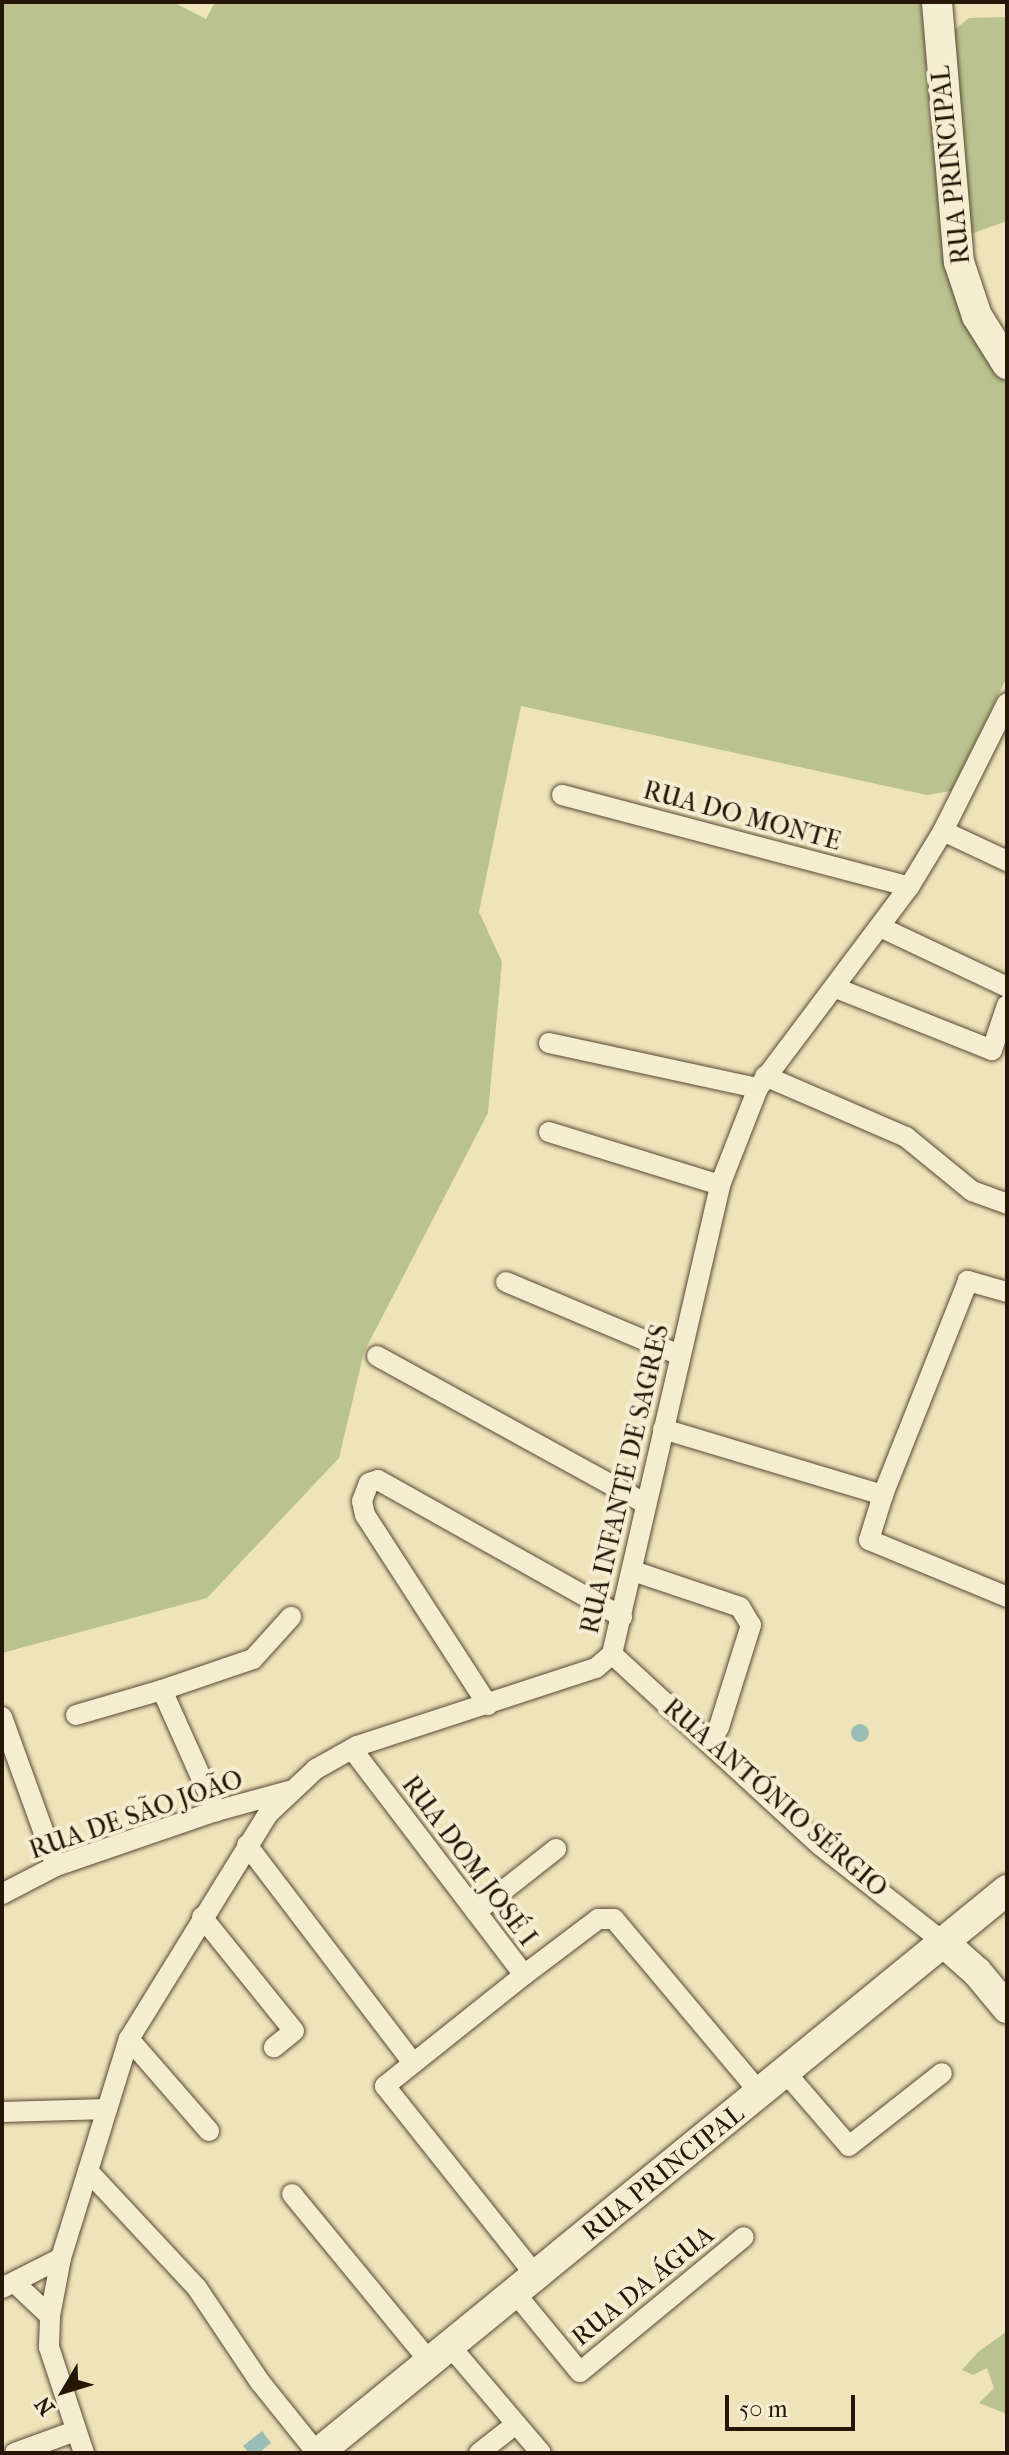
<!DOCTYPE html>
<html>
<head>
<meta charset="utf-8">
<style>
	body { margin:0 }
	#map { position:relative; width:1009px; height:2455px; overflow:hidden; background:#efe3ba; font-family:"IM FELL French Canon",serif }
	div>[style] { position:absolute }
	.green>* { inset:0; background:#bac38f }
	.water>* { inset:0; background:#9abeb3 }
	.round { border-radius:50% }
	.roads { filter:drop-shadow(0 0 2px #584934) drop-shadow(0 0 2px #584934) }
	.street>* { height:20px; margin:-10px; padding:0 10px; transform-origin:10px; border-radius:10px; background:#f5edd2 }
	.secondary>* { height:30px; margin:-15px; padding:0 15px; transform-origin:15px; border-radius:15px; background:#f5edd2 }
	span { translate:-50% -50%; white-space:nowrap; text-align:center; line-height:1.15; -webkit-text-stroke:8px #f5edd2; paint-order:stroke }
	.street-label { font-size:26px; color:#251607 }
	.frame { position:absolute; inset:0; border:4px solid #251607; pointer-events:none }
	.north { position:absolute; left:24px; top:2351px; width:80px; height:80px; -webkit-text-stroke:6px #f5edd2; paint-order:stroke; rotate:232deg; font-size:22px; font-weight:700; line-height:32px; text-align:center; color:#251607 }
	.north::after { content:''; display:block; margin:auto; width:28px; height:36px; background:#251607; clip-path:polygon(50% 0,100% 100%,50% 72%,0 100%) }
	.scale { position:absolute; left:725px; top:2395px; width:130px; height:36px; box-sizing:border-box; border:4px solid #251607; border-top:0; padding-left:10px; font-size:24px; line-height:28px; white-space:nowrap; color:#251607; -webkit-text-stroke:6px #f5edd2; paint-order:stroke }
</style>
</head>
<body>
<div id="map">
	<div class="green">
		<i style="clip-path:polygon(2px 2px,173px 2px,206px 19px,215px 2px,921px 2px,936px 176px,949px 270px,968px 320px,1007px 384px,1007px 677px,951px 791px,927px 795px,521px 706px,479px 912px,502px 962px,488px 1113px,364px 1352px,339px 1458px,207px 1598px,2px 1653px)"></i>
		<i style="clip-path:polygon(1007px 17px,1007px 221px,968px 235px,953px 31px,969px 18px)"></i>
		<i style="clip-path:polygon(1007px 2331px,1007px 2414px,979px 2403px,994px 2388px,987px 2368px,973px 2375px,962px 2370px,978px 2352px)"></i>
	</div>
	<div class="water">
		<i class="round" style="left:851px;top:1724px;width:18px;height:18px"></i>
		<i style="clip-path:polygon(262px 2431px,271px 2443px,259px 2453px,249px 2453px,243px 2446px)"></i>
	</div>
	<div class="roads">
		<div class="street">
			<i style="left:562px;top:795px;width:359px;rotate:14.8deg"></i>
			<i style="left:943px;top:831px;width:71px;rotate:25.1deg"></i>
			<i style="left:880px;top:927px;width:140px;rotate:25.3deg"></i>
			<i style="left:836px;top:988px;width:168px;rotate:21.7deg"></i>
			<i style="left:992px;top:1050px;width:47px;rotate:-71.6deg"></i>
			<i style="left:549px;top:1043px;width:214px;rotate:12.2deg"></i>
			<i style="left:765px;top:1076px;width:154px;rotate:23.4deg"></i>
			<i style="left:906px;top:1137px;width:85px;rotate:39.3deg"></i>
			<i style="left:972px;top:1191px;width:37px;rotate:20deg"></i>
			<i style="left:549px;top:1132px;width:179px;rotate:17.2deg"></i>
			<i style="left:506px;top:1282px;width:189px;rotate:22.8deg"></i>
			<i style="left:1007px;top:1292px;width:41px;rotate:-164.2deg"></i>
			<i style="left:968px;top:1281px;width:230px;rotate:111.7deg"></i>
			<i style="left:883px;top:1495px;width:47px;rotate:107.3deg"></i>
			<i style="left:869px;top:1540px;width:149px;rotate:22.4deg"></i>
			<i style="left:377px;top:1356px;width:307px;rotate:28.8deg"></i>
			<i style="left:663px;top:1429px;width:230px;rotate:16.7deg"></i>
			<i style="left:633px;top:1571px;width:113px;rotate:18.6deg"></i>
			<i style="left:740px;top:1607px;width:21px;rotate:59deg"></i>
			<i style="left:751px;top:1625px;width:107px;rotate:107.4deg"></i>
			<i style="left:719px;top:1727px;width:18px;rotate:119deg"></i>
			<i style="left:612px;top:1654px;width:284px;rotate:42.6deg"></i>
			<i style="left:821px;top:1846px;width:154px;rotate:38.1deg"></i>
			<i style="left:162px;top:1690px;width:133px;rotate:65.9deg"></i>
			<i style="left:488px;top:1705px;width:226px;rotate:-122.9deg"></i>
			<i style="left:365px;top:1515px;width:14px;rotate:-102deg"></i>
			<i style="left:362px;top:1501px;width:19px;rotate:-69deg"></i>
			<i style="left:369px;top:1483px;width:9px;rotate:-18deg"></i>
			<i style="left:378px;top:1480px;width:280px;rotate:29.3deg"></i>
			<i style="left:76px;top:1715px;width:90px;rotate:-16.2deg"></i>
			<i style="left:162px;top:1690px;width:96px;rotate:-18.8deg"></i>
			<i style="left:253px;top:1659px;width:57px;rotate:-47.9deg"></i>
			<i style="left:2px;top:1717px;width:158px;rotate:70.1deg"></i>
			<i style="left:352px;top:1749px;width:284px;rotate:52.7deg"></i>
			<i style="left:524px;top:1975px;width:178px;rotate:141.4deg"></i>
			<i style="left:385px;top:2086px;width:243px;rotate:51.5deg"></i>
			<i style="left:247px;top:1845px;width:274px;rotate:52.7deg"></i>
			<i style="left:2px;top:1894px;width:61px;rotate:-27.4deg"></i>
			<i style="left:56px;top:1866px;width:169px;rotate:-19deg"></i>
			<i style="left:216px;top:1811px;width:76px;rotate:-15.3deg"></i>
			<i style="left:476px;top:1912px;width:102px;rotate:-38.2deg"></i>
			<i style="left:202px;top:1917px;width:146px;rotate:51.1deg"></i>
			<i style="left:294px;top:2031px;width:26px;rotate:141deg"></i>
			<i style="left:524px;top:1975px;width:93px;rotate:-37.1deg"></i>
			<i style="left:598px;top:1919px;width:16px"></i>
			<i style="left:614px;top:1919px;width:229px;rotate:50deg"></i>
			<i style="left:129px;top:2039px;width:122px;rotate:49deg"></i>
			<i style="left:786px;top:2073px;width:96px;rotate:49.2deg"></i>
			<i style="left:849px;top:2146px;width:118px;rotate:-38.1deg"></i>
			<i style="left:2px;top:2112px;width:105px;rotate:-1.6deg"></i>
			<i style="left:88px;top:2171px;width:160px;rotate:47deg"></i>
			<i style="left:197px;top:2288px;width:113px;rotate:56.2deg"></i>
			<i style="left:260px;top:2382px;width:91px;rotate:51.2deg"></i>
			<i style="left:292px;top:2194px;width:217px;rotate:50.6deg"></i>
			<i style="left:15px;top:2283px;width:48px;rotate:43.3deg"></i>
			<i style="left:2px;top:2288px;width:66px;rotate:-27deg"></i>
			<i style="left:515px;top:2293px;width:102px;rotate:50.6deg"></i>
			<i style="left:580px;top:2372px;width:212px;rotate:-39.5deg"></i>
			<i style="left:450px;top:2346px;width:140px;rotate:49.6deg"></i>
			<i style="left:15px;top:2453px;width:64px;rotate:-20.1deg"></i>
			<i style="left:84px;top:2453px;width:112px;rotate:-108.3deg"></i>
			<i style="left:49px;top:2347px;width:31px;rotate:-88deg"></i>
			<i style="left:50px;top:2316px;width:59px;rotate:-79.3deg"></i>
			<i style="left:61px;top:2258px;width:229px;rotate:-72.8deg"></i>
			<i style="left:129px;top:2039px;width:264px;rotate:-58.3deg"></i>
			<i style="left:268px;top:1814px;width:66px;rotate:-43.2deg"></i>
			<i style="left:316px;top:1769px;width:47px;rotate:-29.3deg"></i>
			<i style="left:357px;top:1746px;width:251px;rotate:-18.1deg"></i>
			<i style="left:596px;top:1668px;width:21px;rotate:-41deg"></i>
			<i style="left:612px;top:1654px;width:481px;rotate:-77deg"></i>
			<i style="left:720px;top:1185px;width:104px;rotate:-68.6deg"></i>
			<i style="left:758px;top:1088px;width:251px;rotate:-53.1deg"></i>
			<i style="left:909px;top:887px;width:66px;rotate:-58.7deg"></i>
			<i style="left:943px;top:831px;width:143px;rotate:-63.4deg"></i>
			<i style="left:479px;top:2453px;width:47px;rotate:-38.1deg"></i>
		</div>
		<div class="secondary">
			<i style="left:937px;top:2px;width:261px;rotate:85.2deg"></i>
			<i style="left:959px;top:262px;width:57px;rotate:71.6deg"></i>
			<i style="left:977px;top:316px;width:57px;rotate:58deg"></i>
			<i style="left:942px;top:1941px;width:47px;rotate:41.5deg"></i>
			<i style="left:977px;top:1972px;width:47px;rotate:50.2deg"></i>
			<i style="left:318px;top:2453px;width:890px;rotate:-39.25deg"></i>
		</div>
	</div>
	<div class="street-label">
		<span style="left:951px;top:165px;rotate:-96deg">RUA PRINCIPAL</span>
		<span style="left:742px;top:816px;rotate:15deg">RUA DO MONTE</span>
		<span style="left:625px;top:1479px;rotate:-77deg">RUA INFANTE DE SAGRES</span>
		<span style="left:775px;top:1798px;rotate:41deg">RUA ANTÓNIO SÉRGIO</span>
		<span style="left:136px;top:1815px;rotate:-19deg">RUA DE SÃO JOÃO</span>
		<span style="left:469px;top:1861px;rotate:53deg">RUA DOM JOSÉ I</span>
		<span style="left:663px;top:2173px;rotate:-39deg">RUA PRINCIPAL</span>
		<span style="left:643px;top:2286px;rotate:-39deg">RUA DA ÁGUA</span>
	</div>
	<div class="frame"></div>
	<div class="north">N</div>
	<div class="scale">50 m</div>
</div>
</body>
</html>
